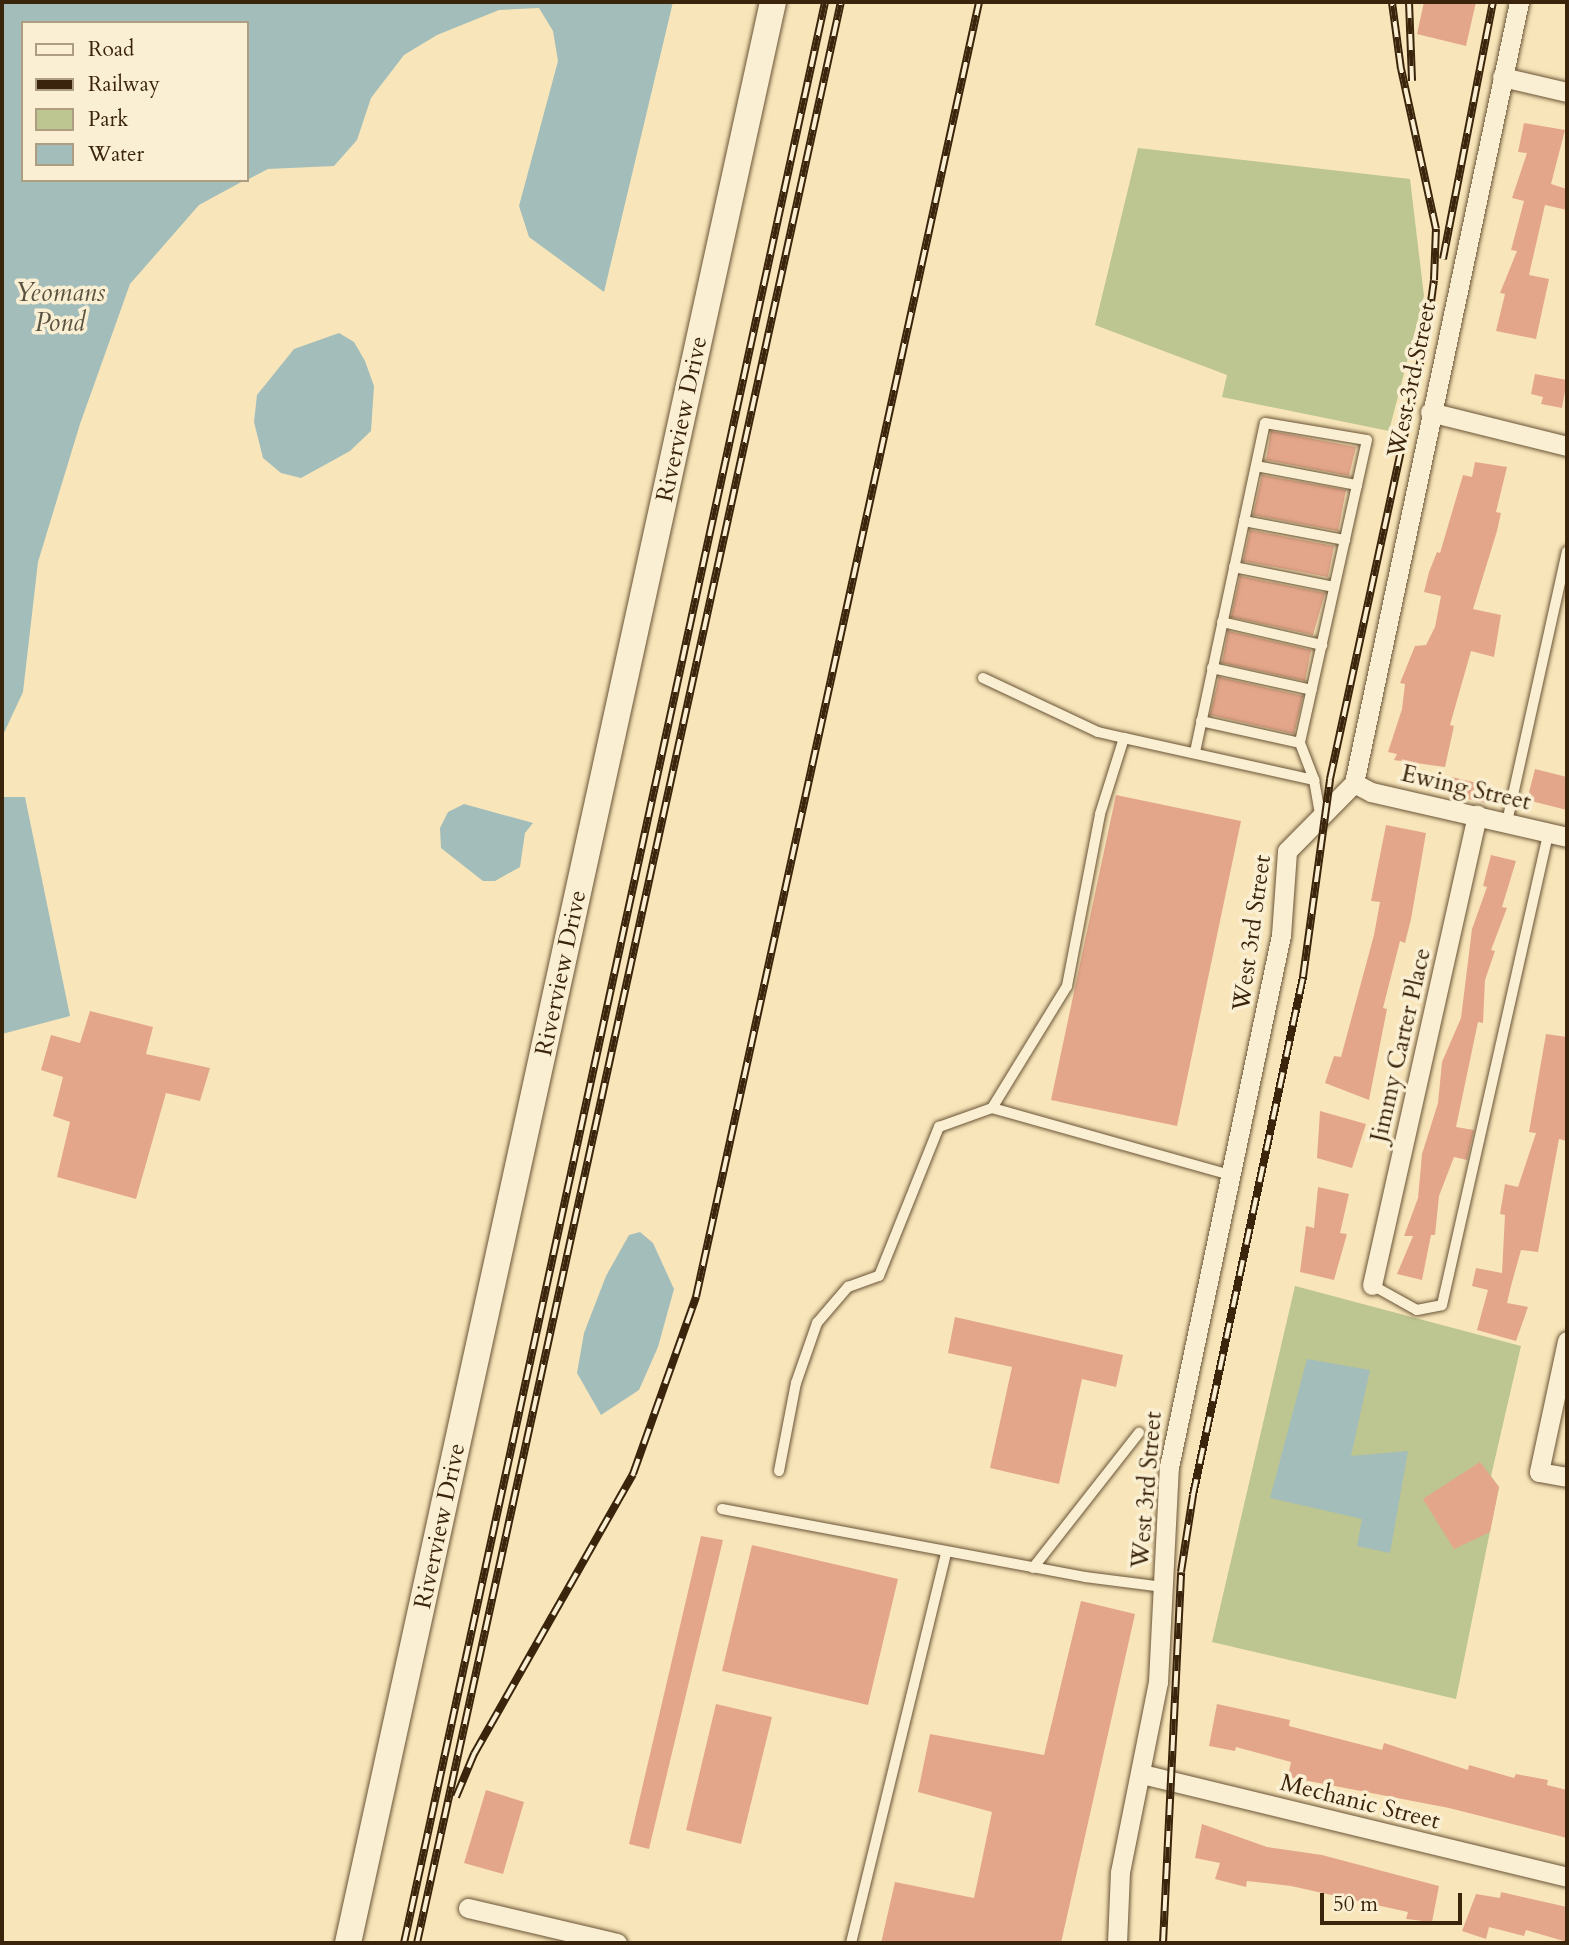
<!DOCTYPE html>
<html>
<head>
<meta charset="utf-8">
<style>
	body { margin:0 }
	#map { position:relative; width:1569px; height:1945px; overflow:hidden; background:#f8e6ba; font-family:Cardo,serif }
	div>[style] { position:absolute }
	.green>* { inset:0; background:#bdc590 }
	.water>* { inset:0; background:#a3bdbb }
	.building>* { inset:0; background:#e4a68a }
	.roads { filter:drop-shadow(0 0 2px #6a5437) drop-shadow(0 0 2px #6a5437) }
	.lane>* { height:10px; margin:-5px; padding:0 5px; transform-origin:5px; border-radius:5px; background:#faefd2 }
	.street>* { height:19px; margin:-9.5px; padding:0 9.5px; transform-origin:9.5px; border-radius:9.5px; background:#faefd2 }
	.secondary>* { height:26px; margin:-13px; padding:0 13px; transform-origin:13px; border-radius:13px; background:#faefd2 }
	.rail>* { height:8px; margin-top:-4px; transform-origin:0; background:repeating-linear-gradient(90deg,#faefd2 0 16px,#3a240b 0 32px); box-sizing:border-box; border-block:2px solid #3a240b }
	span { translate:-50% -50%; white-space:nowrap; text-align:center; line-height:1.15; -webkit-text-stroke:7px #faefd2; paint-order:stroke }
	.street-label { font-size:24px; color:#3a240b }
	.water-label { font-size:26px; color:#5a5240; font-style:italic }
	.frame { position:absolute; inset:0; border:4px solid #3a240b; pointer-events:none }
	.legend { position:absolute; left:21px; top:21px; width:228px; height:161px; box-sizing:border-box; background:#faefd2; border:2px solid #ad9e82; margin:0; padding:9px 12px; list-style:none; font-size:21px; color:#3a240b }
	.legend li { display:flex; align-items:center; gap:14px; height:35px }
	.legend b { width:35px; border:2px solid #ad9e82 }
	.scale { position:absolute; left:1320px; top:1893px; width:142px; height:32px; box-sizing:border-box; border:4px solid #3a240b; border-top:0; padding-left:9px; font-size:21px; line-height:24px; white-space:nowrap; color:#3a240b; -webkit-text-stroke:5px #faefd2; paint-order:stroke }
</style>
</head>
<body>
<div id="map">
	<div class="green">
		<i style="clip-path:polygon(1138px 148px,1410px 179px,1424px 296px,1389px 431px,1222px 397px,1227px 375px,1095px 325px)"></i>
		<i style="clip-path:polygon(1295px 1286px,1521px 1346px,1491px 1476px,1499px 1487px,1456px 1699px,1212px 1642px)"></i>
	</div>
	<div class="water">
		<i style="clip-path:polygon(2px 2px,673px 2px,604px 292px,529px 237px,519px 206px,558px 61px,553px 31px,539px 8px,499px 10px,437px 35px,404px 55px,371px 98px,357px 140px,334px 166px,268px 169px,247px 180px,247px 23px,23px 23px,23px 180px,245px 180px,199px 205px,130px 284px,80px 424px,38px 562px,23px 692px,2px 737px)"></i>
		<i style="clip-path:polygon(339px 333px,354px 342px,365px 361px,374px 386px,371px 431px,350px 451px,301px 478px,281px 473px,263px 458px,254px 422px,257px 395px,294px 349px)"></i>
		<i style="clip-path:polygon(2px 797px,25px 797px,70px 1016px,2px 1034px)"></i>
		<i style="clip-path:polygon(464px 804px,533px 823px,525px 833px,520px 867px,495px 881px,483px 881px,441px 848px,440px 828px,448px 812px)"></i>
		<i style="clip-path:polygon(640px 1232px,653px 1243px,674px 1289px,658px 1347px,639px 1390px,601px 1415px,577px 1373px,584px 1333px,606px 1276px,629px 1235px)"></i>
		<i style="clip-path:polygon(1307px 1359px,1370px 1370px,1351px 1456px,1408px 1451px,1390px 1553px,1357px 1546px,1362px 1519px,1270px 1498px)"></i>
	</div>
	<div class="building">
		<i style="clip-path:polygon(1424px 2px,1476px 2px,1466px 46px,1417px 34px)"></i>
		<i style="clip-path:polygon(1524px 123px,1565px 130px,1551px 184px,1567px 189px,1567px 210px,1545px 205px,1529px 275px,1549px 279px,1536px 339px,1496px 331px,1505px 294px,1500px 293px,1517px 251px,1511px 250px,1524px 201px,1512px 198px,1527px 153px,1518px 152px)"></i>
		<i style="clip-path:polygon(1535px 374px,1567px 380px,1562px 408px,1541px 404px,1543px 397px,1531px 394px)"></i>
		<i style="clip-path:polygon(1271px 431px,1356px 447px,1349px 476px,1266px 460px)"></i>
		<i style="clip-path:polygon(1475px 462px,1507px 467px,1496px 512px,1501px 513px,1497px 531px,1473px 609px,1501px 615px,1494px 657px,1471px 651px,1450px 725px,1454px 726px,1445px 767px,1394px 760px,1397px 754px,1388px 752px,1402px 709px,1405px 684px,1400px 683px,1415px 646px,1426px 645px,1435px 627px,1441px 596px,1424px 592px,1429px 572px,1437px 552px,1440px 553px,1463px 475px,1472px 477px)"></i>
		<i style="clip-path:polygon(1262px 475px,1346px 490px,1338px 531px,1253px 515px)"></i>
		<i style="clip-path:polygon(1250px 530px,1334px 546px,1328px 577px,1243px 561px)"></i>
		<i style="clip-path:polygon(1240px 576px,1325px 593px,1313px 635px,1231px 617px)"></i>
		<i style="clip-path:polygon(1228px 631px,1311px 650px,1305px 681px,1222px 663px)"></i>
		<i style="clip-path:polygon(1219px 677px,1303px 696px,1294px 734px,1210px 715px)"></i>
		<i style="clip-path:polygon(1535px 769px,1567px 777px,1567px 810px,1527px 800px)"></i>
		<i style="clip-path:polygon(1452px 777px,1494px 787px,1491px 804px,1444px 794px)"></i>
		<i style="clip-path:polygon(1116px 795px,1241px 821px,1177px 1126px,1051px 1100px)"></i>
		<i style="clip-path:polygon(1386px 825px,1426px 833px,1411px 919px,1405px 943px,1400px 941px,1383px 1008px,1387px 1009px,1369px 1100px,1325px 1083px,1334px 1056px,1341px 1057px,1374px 935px,1380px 902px,1371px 901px)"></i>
		<i style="clip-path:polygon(1491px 855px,1516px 861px,1502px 907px,1507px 908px,1491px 950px,1495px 951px,1485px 980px,1483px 1023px,1478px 1022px,1456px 1127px,1474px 1130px,1467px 1160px,1454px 1157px,1439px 1196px,1435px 1235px,1431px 1235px,1422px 1280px,1397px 1274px,1413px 1236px,1404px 1236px,1418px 1198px,1422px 1154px,1438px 1103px,1442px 1062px,1461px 1018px,1472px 929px,1487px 887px,1483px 886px)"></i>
		<i style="clip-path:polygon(90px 1011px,153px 1027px,146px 1054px,210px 1068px,200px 1101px,166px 1093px,136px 1199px,57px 1177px,70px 1122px,53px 1116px,63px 1077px,41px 1070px,51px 1035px,80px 1043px)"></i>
		<i style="clip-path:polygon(1546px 1034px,1567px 1037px,1567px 1141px,1559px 1139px,1538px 1252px,1521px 1250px,1511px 1286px,1507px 1303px,1528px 1307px,1516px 1341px,1477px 1330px,1488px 1290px,1472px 1286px,1476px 1268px,1502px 1273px,1505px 1215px,1500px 1214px,1505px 1184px,1518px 1187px,1536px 1133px,1529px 1132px)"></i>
		<i style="clip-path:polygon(1320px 1111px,1366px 1124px,1352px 1168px,1317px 1158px)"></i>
		<i style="clip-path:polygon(1318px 1187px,1349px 1194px,1340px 1233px,1347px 1234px,1334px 1280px,1300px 1272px,1306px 1226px,1314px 1228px)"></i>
		<i style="clip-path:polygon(955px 1317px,1123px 1355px,1116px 1387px,1082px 1379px,1059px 1484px,990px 1468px,1012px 1367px,948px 1353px)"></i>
		<i style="clip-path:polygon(1480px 1462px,1499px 1487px,1490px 1532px,1454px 1549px,1423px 1499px)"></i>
		<i style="clip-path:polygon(701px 1536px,723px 1540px,649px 1849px,629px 1844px)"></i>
		<i style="clip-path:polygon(752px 1545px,898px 1579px,868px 1705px,722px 1671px)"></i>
		<i style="clip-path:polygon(1081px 1601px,1135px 1614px,1061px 1943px,881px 1943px,895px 1882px,974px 1898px,992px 1812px,918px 1792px,930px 1734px,1044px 1755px)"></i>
		<i style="clip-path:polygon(716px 1704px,772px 1717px,741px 1844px,686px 1830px)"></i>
		<i style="clip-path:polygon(1217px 1704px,1290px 1720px,1289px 1726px,1382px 1750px,1384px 1743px,1468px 1770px,1469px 1765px,1514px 1778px,1516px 1774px,1548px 1780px,1547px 1785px,1567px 1790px,1567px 1838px,1449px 1808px,1288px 1777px,1291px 1762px,1236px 1747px,1235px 1751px,1209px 1746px)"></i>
		<i style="clip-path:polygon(486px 1790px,524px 1802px,503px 1874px,464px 1863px)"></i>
		<i style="clip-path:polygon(1202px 1824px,1267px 1847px,1322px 1855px,1439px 1886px,1432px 1922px,1406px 1919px,1408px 1912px,1291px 1886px,1247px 1881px,1246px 1887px,1215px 1879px,1220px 1863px,1195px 1858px)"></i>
		<i style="clip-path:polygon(1501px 1892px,1567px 1907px,1567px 1942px,1526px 1930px,1524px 1936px,1489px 1927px,1486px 1939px,1462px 1931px,1476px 1894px,1500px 1898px)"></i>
	</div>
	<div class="roads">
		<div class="lane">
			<i style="left:1256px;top:466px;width:103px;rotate:10.7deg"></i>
			<i style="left:1244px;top:521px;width:103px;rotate:10.7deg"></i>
			<i style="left:1234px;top:567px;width:102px;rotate:11.3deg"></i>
			<i style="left:1222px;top:622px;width:103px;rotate:13deg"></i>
			<i style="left:1212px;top:668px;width:102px;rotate:12.4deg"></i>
			<i style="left:983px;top:678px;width:127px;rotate:25.2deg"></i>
			<i style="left:1098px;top:732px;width:27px;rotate:13deg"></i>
			<i style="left:1201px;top:721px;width:101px;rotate:12.5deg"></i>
			<i style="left:1195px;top:752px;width:336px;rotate:-78deg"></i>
			<i style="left:1265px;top:423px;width:103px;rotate:9.5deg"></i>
			<i style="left:1367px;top:440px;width:310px;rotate:102.5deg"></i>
			<i style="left:1300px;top:743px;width:40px;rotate:69deg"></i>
			<i style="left:1314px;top:780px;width:36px;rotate:80deg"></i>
			<i style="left:1507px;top:822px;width:277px;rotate:-77.5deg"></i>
			<i style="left:992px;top:1108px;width:143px;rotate:-58.4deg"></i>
			<i style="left:1067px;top:986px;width:175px;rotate:-79.1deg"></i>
			<i style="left:1100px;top:814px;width:80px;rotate:-72.5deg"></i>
			<i style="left:1124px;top:738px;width:195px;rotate:12.5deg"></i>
			<i style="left:1372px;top:1285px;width:51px;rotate:29.1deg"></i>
			<i style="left:1417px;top:1310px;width:25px;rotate:-11deg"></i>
			<i style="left:1442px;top:1305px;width:484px;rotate:-77.3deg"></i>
			<i style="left:779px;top:1471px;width:90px;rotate:-79.1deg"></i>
			<i style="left:796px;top:1383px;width:64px;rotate:-70.7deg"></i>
			<i style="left:817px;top:1323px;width:48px;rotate:-49.3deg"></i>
			<i style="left:848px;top:1287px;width:33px;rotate:-20deg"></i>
			<i style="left:879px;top:1276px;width:161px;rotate:-68.1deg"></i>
			<i style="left:939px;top:1127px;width:56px;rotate:-19.7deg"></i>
			<i style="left:992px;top:1108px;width:248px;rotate:15.7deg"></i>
			<i style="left:722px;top:1509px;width:369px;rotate:10.6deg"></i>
			<i style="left:1085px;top:1577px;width:79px;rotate:7.3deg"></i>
			<i style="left:1033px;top:1568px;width:172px;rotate:-51.9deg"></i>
			<i style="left:851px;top:1943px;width:402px;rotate:-76.3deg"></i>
		</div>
		<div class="street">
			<i style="left:1502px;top:77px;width:67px;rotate:13deg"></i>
			<i style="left:1430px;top:412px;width:141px;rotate:13.9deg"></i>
			<i style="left:1354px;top:783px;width:19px;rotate:28deg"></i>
			<i style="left:1371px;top:792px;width:201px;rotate:12.9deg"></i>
			<i style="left:1372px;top:1285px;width:482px;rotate:-77.4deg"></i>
			<i style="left:1567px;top:1341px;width:134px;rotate:102.1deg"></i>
			<i style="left:1539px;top:1472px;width:28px;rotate:10deg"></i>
			<i style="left:1142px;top:1774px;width:437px;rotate:13.6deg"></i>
			<i style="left:468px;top:1908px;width:153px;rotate:13.2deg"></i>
			<i style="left:1117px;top:1943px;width:71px;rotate:-87.6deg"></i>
			<i style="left:1120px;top:1872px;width:194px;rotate:-78.7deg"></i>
			<i style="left:1158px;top:1682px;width:215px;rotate:-87.1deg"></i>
			<i style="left:1169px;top:1467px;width:544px;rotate:-78.11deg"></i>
			<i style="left:1281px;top:935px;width:84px;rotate:-85.9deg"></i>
			<i style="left:1287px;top:851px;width:95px;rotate:-45.4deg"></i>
			<i style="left:1354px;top:783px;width:798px;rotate:-78.07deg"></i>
		</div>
		<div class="secondary">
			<i style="left:348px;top:1943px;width:1987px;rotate:-77.65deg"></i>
		</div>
	</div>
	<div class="rail">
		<i style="left:1409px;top:2px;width:79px;rotate:87.8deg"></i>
		<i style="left:1443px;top:259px;width:262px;rotate:-79deg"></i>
		<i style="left:456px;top:1797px;width:47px;rotate:-67.3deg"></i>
		<i style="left:474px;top:1754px;width:322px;rotate:-60.4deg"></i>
		<i style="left:633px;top:1474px;width:188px;rotate:-70.4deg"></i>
		<i style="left:696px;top:1297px;width:1326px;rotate:-77.67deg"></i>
		<i style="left:404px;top:1943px;width:1986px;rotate:-77.76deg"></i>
		<i style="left:417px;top:1943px;width:1987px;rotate:-77.68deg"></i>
		<i style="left:1163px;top:1943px;width:371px;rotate:-87.2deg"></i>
		<i style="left:1181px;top:1572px;width:78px;rotate:-81.1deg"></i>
		<i style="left:1193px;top:1495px;width:530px;rotate:-78.01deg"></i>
		<i style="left:1303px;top:977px;width:200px;rotate:-82.2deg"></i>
		<i style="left:1330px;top:779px;width:458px;rotate:-77.8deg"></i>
		<i style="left:1427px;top:331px;width:51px;rotate:-82.2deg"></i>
		<i style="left:1434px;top:280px;width:51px;rotate:-87.8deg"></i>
		<i style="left:1436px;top:229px;width:164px;rotate:-102.3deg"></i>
		<i style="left:1401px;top:69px;width:68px;rotate:-97.7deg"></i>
	</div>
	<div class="street-label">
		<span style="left:1412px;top:380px;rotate:-78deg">West 3rd Street</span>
		<span style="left:682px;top:419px;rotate:-78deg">Riverview Drive</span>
		<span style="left:1466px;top:788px;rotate:13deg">Ewing Street</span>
		<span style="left:1252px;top:933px;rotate:-82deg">West 3rd Street</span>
		<span style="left:561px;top:973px;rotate:-78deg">Riverview Drive</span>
		<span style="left:1401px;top:1045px;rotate:-77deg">Jimmy Carter Place</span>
		<span style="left:1147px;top:1490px;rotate:-85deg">West 3rd Street</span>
		<span style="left:440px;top:1526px;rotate:-78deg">Riverview Drive</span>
		<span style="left:1360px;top:1802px;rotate:14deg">Mechanic Street</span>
	</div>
	<div class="water-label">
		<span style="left:60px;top:308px">Yeomans<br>Pond</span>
	</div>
	<div class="frame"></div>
	<ul class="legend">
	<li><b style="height:9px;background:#faefd2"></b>Road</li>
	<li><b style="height:9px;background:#3a240b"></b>Railway</li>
	<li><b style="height:19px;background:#bdc590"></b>Park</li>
	<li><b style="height:19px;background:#a3bdbb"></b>Water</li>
	</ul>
	<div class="scale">50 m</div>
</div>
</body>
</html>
